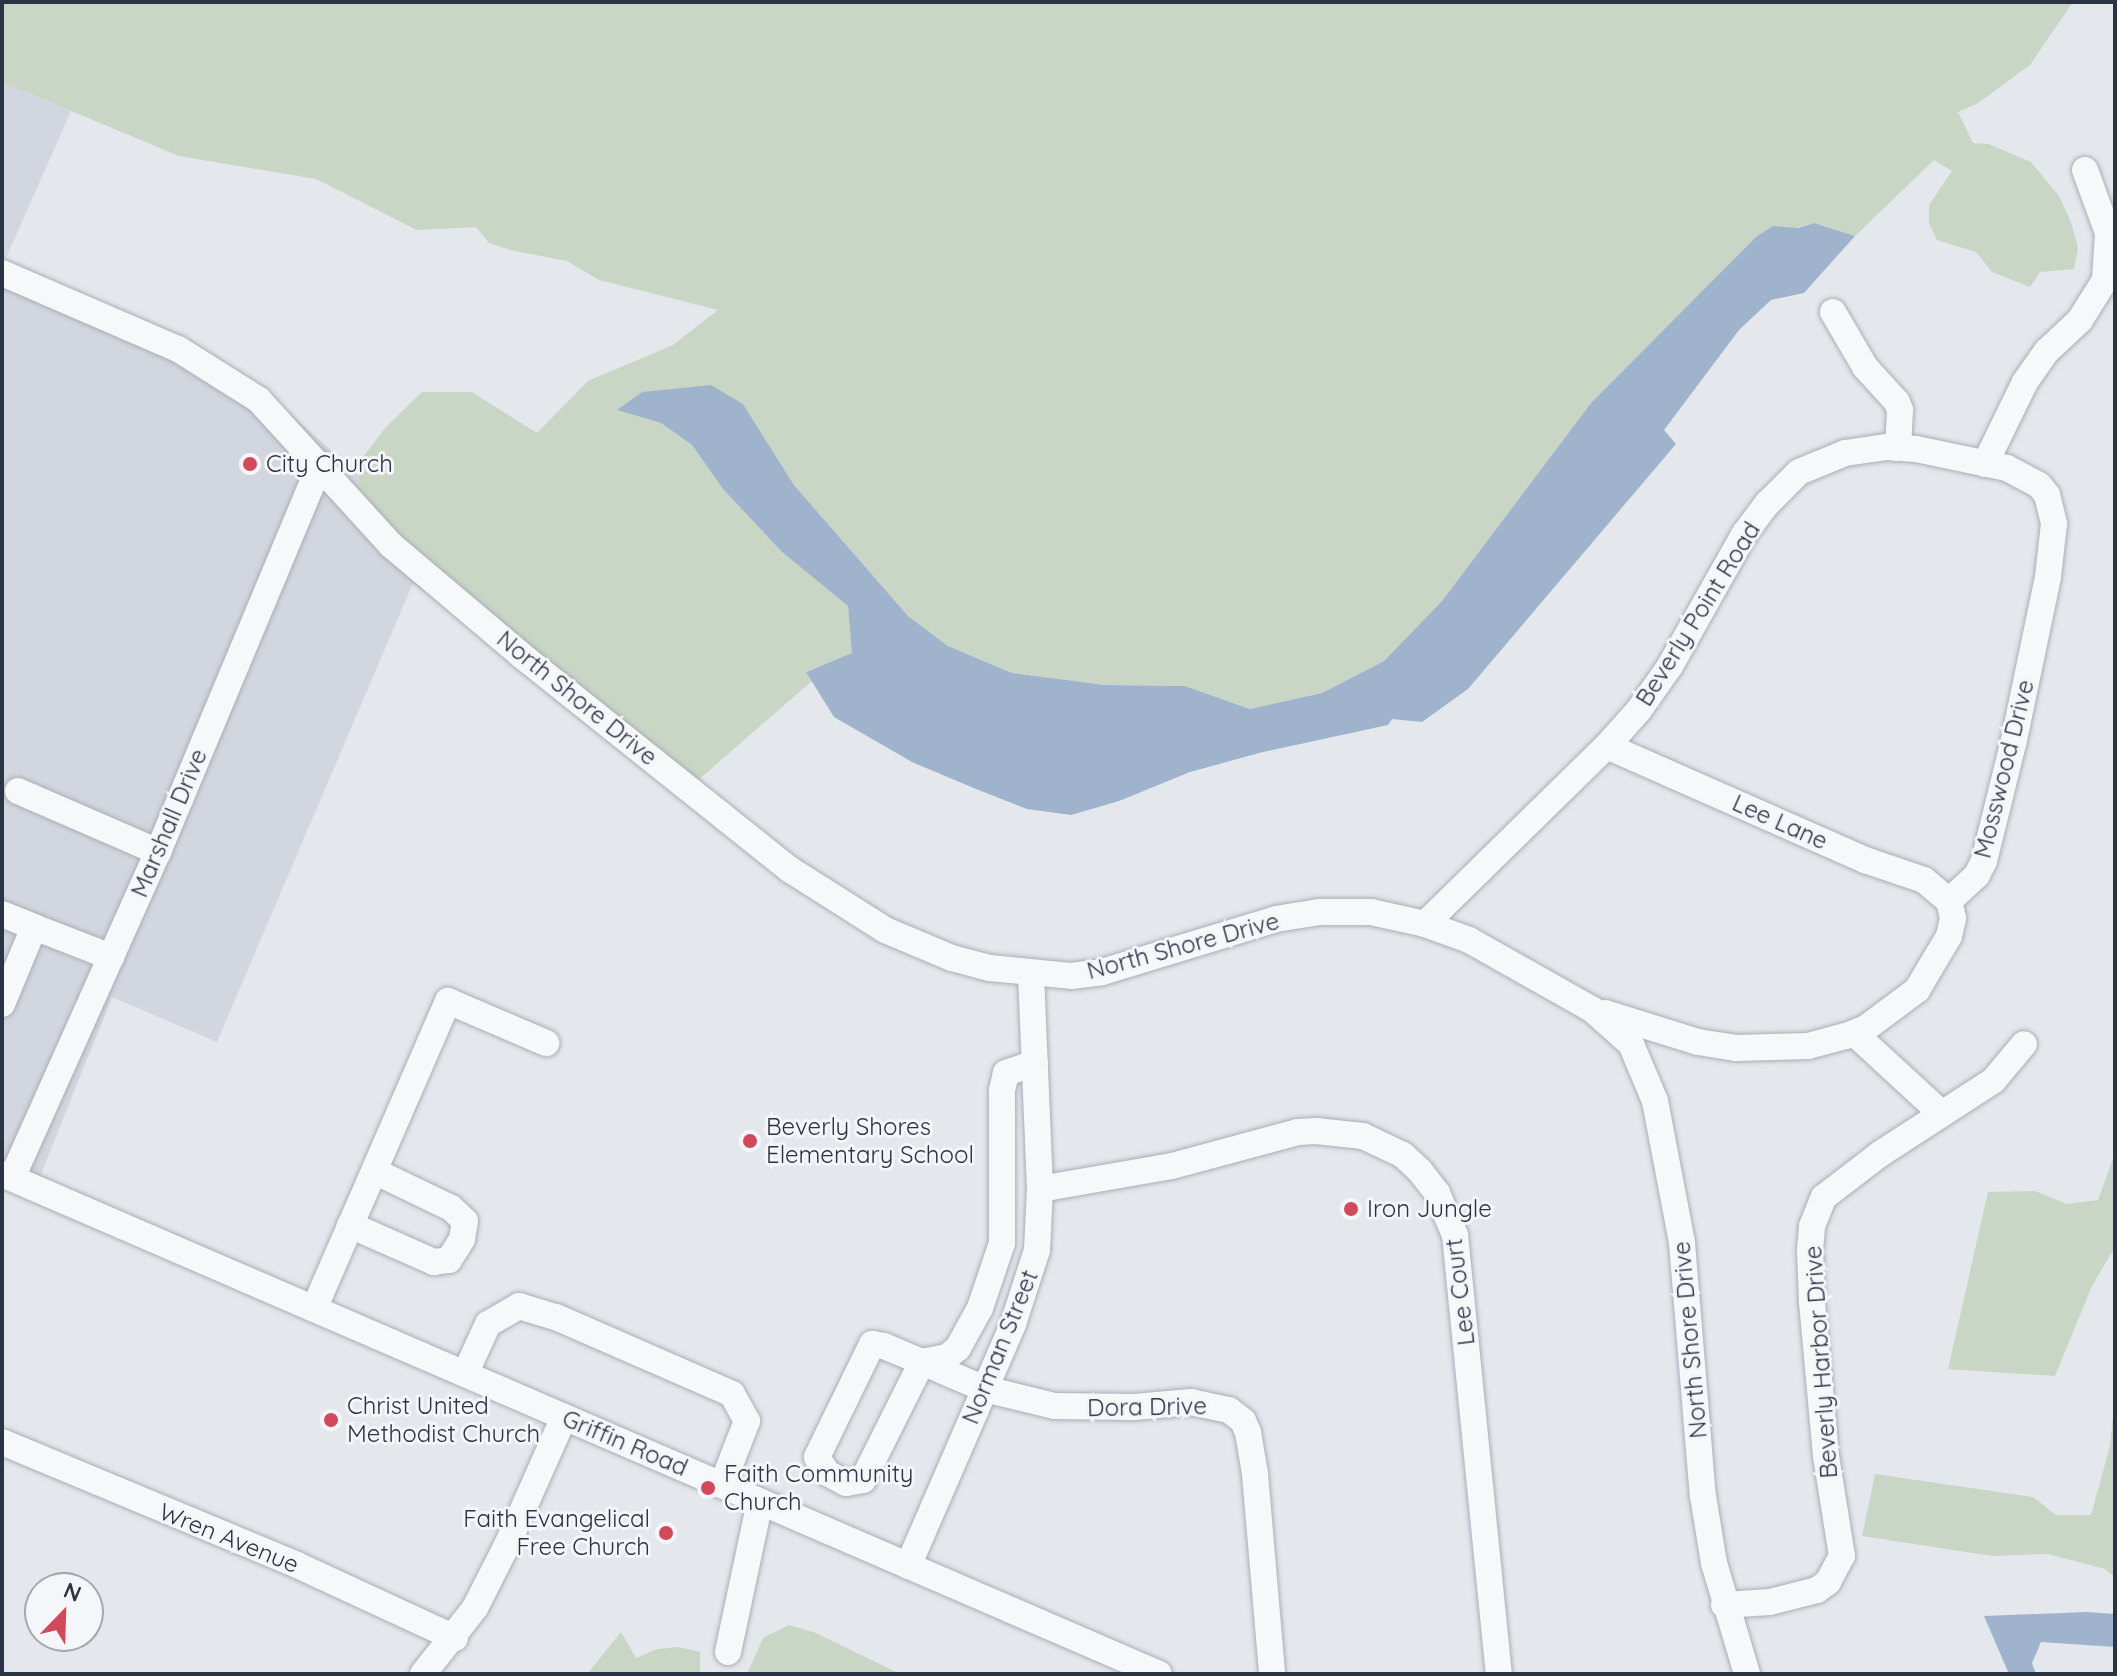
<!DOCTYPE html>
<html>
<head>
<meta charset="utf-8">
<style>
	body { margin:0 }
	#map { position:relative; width:2117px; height:1676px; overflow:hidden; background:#e4e7ec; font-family:Quicksand,sans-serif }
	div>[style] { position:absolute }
	.built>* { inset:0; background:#d2d6de }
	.green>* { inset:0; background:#c9d6c5 }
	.water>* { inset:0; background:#9fb4cc }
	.roads { filter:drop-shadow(0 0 2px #a9aeb7) drop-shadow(0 0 2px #a9aeb7) }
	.minor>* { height:26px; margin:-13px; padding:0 13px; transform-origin:13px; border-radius:13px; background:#f7f8fa }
	.dots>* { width:22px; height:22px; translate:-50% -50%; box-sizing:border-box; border:4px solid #f4f6f9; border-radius:50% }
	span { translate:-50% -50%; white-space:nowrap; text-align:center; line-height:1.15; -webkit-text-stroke:6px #f4f6f9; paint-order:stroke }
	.poi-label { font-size:24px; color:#2b3445 }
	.left { translate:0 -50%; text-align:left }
	.right { translate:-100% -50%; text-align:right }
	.street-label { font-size:24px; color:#2b3445 }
	.frame { position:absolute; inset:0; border:4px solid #2b3445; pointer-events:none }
	.north { position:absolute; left:24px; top:1572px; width:80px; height:80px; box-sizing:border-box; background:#f4f6f9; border:2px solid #a4a8b1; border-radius:50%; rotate:23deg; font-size:22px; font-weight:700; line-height:32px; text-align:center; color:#2b3445 }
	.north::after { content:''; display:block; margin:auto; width:28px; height:36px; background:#d1495b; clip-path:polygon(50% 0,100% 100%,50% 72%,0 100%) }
</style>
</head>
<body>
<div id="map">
	<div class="built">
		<i style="clip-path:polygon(2px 82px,71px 111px,2px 267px)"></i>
		<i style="clip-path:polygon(2px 272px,272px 397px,358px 475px,358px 495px,413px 583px,217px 1042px,112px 997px,39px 1179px,2px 1163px)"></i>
	</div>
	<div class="green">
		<i style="clip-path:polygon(2px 2px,2073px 2px,2030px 65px,1978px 103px,1958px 112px,1973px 143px,1989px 144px,2031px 162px,2059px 196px,2071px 222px,2078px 248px,2074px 269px,2040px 272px,2030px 287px,1992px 272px,1976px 252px,1937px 240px,1929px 223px,1929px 205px,1952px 171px,1934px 160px,1855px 236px,1814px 223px,1756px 238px,1591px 403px,1442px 601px,1384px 661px,1322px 693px,1250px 709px,1185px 686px,1105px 685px,1012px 673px,948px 646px,908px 616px,794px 485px,743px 404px,642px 392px,618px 410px,661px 423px,692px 445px,723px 489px,782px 552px,848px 606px,853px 653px,807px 671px,812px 681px,681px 795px,413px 583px,358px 495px,359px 462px,386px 427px,422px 392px,472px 392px,537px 433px,588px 381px,673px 345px,718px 310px,599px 280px,567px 261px,514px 251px,489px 243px,476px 227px,417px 230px,316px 179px,179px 156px,2px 82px)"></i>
		<i style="clip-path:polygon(2115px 1153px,2115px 1247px,2092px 1286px,2055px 1376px,1948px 1369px,1988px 1192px,2035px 1191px,2067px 1204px,2098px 1200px)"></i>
		<i style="clip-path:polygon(2115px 1397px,2115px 1577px,2105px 1569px,2048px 1554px,1992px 1556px,1862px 1536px,1875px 1474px,2033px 1497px,2056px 1515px,2091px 1515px,2110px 1446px)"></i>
		<i style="clip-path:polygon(789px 1625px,816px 1633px,900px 1674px,747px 1674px,763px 1638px)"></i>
		<i style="clip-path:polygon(621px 1632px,636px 1658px,657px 1649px,679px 1647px,700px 1652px,700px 1674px,587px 1674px)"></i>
	</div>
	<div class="water">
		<i style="clip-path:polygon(1814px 223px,1855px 236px,1804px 293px,1771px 300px,1739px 330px,1664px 430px,1676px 444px,1468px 689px,1422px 722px,1392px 719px,1388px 725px,1263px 752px,1190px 772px,1119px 801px,1071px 815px,1027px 809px,976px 789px,912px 762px,834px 717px,806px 672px,852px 653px,848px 606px,782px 552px,723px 489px,692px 445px,661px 423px,617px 410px,642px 392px,711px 385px,743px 404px,794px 485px,908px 616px,948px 646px,1012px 673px,1105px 685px,1185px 686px,1250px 709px,1322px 693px,1384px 661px,1442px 601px,1591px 403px,1756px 237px,1773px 226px,1798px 228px)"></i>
		<i style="clip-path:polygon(2087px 1612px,2115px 1614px,2115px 1647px,2041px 1642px,2032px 1663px,2036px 1674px,2009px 1674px,1984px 1616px)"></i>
	</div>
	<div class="roads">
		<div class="minor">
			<i style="left:2px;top:273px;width:192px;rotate:23.4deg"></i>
			<i style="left:178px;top:349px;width:96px;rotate:32.2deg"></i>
			<i style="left:259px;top:400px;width:196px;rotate:47.7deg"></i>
			<i style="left:391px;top:545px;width:170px;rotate:40.2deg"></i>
			<i style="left:521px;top:655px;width:343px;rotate:38.6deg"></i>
			<i style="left:789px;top:869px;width:114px;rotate:32.4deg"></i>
			<i style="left:885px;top:930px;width:73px;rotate:22.7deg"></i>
			<i style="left:952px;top:958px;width:39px;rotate:15deg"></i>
			<i style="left:990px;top:968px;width:81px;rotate:5.6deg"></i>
			<i style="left:1071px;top:976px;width:31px;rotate:-7deg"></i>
			<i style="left:1102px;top:972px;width:182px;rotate:-16.9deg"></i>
			<i style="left:1276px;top:919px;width:45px;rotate:-9deg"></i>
			<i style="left:1320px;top:912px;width:51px"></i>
			<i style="left:1371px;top:912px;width:55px;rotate:12.5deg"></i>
			<i style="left:1425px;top:924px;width:47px;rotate:20deg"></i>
			<i style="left:1469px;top:940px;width:142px;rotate:29.4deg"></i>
			<i style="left:1593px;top:1010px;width:51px;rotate:41.8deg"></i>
			<i style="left:1631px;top:1044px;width:62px;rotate:67.2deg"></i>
			<i style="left:1655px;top:1101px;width:145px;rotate:79.2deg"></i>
			<i style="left:1682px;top:1243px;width:254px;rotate:85.3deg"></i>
			<i style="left:1703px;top:1496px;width:68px;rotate:80.7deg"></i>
			<i style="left:1714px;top:1563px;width:116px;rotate:73.4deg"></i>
			<i style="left:1833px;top:312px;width:64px;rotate:59.8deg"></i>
			<i style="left:1865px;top:367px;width:47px;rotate:47.6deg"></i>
			<i style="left:1897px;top:402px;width:9px;rotate:69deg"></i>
			<i style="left:1900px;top:410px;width:38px;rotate:93deg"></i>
			<i style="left:1985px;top:464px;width:91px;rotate:-64deg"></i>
			<i style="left:2025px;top:382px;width:38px;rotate:-55deg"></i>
			<i style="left:2047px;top:351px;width:45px;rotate:-43.2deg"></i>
			<i style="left:2080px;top:320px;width:47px;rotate:-58deg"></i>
			<i style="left:2105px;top:280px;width:47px;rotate:-86.3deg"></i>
			<i style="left:2108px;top:233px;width:67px;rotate:-110.1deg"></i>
			<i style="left:18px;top:791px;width:153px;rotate:23.5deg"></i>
			<i style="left:2px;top:914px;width:35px;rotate:22deg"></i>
			<i style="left:1425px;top:924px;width:255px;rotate:-44.4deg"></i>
			<i style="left:1607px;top:746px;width:48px;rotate:-48.4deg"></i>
			<i style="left:1639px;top:710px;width:54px;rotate:-54.8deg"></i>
			<i style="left:1670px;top:666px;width:153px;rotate:-60.6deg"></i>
			<i style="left:1745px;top:533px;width:38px;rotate:-53deg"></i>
			<i style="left:1768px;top:503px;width:44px;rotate:-45deg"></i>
			<i style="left:1799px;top:472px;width:50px;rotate:-22.4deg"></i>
			<i style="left:1845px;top:453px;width:41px;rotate:-8.3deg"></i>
			<i style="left:1886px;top:447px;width:30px;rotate:4deg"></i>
			<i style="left:1916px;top:449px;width:93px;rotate:11.8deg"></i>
			<i style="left:2007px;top:468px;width:36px;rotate:28deg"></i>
			<i style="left:2039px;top:485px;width:13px;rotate:51deg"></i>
			<i style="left:2047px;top:495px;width:30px;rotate:76deg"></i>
			<i style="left:2054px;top:524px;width:53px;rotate:96.5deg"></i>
			<i style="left:2048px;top:577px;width:171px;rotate:101.8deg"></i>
			<i style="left:2013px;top:744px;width:121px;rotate:103.9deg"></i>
			<i style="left:1984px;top:861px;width:16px;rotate:117deg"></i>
			<i style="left:1977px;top:875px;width:38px;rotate:137deg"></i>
			<i style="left:2px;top:1004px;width:83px;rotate:-67.4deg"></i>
			<i style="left:34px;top:927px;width:83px;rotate:21.3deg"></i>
			<i style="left:1605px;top:1013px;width:97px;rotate:17.3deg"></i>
			<i style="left:1698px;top:1042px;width:38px;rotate:9deg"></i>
			<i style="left:1736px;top:1048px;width:72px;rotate:-1.6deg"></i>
			<i style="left:1808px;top:1046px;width:39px;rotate:-15deg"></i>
			<i style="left:1846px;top:1036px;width:22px;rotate:-22deg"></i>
			<i style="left:1866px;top:1028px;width:64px;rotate:-36.7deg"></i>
			<i style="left:1917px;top:990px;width:63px;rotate:-59.3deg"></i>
			<i style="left:1949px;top:936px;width:18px;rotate:-77deg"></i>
			<i style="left:1953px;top:918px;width:17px;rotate:-103deg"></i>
			<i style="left:1949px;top:901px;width:33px;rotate:-140deg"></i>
			<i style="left:1924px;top:880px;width:62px;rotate:-161.3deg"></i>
			<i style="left:1865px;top:860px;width:282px;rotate:-156.2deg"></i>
			<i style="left:1854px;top:1033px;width:118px;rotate:42.6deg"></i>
			<i style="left:1035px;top:1063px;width:31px;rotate:161deg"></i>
			<i style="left:1006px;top:1073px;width:18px;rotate:103deg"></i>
			<i style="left:1002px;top:1091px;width:152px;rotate:90deg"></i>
			<i style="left:1002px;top:1243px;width:69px;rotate:108.7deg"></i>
			<i style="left:980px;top:1308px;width:46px;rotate:118.8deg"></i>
			<i style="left:958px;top:1348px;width:14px;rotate:141deg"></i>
			<i style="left:947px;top:1357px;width:25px;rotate:169deg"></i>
			<i style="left:922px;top:1362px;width:132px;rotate:116.6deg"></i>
			<i style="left:863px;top:1480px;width:17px;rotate:170deg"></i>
			<i style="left:846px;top:1483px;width:21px;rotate:-152deg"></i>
			<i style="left:827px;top:1473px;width:19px;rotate:-122deg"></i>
			<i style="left:817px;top:1457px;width:126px;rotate:-64deg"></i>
			<i style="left:872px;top:1344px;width:12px;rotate:9deg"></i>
			<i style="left:884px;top:1346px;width:41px;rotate:22.8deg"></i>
			<i style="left:922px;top:1362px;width:69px;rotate:23.2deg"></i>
			<i style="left:985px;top:1389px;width:72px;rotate:13.7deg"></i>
			<i style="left:1055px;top:1406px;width:79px;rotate:0.7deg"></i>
			<i style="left:1134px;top:1407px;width:57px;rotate:-5deg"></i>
			<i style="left:1191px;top:1402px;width:39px;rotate:12deg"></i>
			<i style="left:1229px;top:1410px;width:18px;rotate:38deg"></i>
			<i style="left:1243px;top:1421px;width:12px;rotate:66deg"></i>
			<i style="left:1248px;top:1432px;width:43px;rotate:80.5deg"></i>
			<i style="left:1255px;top:1474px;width:201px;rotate:85.1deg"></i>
			<i style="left:2px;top:1174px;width:1260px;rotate:23.37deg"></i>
			<i style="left:12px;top:1178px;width:357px;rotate:-65.9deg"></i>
			<i style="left:158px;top:852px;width:420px;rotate:-67.3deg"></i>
			<i style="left:1040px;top:1189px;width:134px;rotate:-9.9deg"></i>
			<i style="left:1172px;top:1166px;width:131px;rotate:-15.1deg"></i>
			<i style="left:1298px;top:1132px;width:18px;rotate:-3deg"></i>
			<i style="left:1316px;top:1131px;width:47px;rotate:6.1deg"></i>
			<i style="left:1363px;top:1136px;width:44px;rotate:25.4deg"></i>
			<i style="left:1403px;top:1155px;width:23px;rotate:43deg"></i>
			<i style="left:1420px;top:1171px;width:28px;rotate:52deg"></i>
			<i style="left:1437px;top:1193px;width:46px;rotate:66.8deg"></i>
			<i style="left:1455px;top:1235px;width:441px;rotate:84.3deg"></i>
			<i style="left:350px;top:1225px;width:92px;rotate:23.8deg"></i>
			<i style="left:434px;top:1262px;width:15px;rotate:-8deg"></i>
			<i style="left:449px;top:1260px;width:25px;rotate:-58deg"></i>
			<i style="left:462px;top:1239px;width:18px;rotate:-81deg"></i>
			<i style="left:465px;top:1221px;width:19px;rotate:-137deg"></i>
			<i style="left:451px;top:1208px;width:85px;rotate:-154.3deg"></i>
			<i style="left:314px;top:1309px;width:336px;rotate:-66.5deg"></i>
			<i style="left:448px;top:1001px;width:107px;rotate:23.2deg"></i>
			<i style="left:465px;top:1374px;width:55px;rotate:-65.3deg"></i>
			<i style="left:488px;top:1324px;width:36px;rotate:-30deg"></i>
			<i style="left:519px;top:1306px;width:39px;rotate:17deg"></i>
			<i style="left:556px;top:1317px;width:192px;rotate:23.6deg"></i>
			<i style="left:732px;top:1394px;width:31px;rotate:61deg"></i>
			<i style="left:747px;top:1421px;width:69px;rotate:111.3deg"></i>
			<i style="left:2px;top:1442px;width:320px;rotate:22.6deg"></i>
			<i style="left:297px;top:1565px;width:174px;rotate:24.8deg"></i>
			<i style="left:908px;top:1566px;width:264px;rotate:-66.5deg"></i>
			<i style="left:1013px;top:1324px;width:78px;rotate:-72deg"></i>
			<i style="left:1037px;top:1250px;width:61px;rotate:-87.2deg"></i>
			<i style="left:1040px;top:1189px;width:215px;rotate:-92.4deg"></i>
			<i style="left:1724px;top:1605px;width:46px;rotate:-3.7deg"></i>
			<i style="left:1770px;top:1602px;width:49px;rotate:-14.3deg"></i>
			<i style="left:1817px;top:1590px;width:14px;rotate:-36deg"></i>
			<i style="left:1828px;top:1582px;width:30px;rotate:-62deg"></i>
			<i style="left:1842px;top:1556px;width:101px;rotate:-99.1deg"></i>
			<i style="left:1826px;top:1456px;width:155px;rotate:-95.2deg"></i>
			<i style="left:1812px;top:1302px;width:52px;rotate:-92.2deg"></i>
			<i style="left:1810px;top:1250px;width:24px;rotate:-85deg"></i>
			<i style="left:1812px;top:1226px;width:31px;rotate:-68deg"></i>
			<i style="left:1824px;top:1197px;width:71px;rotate:-37.5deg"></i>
			<i style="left:1880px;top:1154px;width:135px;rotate:-32.9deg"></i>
			<i style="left:1993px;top:1081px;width:48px;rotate:-50deg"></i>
			<i style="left:728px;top:1652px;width:154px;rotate:-78deg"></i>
			<i style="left:423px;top:1674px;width:84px;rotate:-51.8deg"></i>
			<i style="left:475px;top:1608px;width:73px;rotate:-63.1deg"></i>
			<i style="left:508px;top:1543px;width:138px;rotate:-66deg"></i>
		</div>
	</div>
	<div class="dots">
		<i style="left:250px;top:464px;background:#d1495b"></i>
		<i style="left:750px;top:1141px;background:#d1495b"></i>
		<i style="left:1351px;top:1209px;background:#d1495b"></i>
		<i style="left:331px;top:1420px;background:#d1495b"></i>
		<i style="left:708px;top:1488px;background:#d1495b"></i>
		<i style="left:666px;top:1533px;background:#d1495b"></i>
	</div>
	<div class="poi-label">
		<span class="left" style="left:266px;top:464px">City Church</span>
		<span class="left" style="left:766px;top:1141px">Beverly Shores<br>Elementary School</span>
		<span class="left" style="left:1367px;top:1209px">Iron Jungle</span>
		<span class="left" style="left:347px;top:1420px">Christ United<br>Methodist Church</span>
		<span class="left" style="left:724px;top:1488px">Faith Community<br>Church</span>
		<span class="right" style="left:650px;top:1533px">Faith Evangelical<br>Free Church</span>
	</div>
	<div class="street-label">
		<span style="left:1698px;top:614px;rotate:-58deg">Beverly Point Road</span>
		<span style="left:577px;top:698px;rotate:39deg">North Shore Drive</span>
		<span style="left:2004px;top:769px;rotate:-76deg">Mosswood Drive</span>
		<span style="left:1780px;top:822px;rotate:24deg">Lee Lane</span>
		<span style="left:169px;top:823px;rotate:-67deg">Marshall Drive</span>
		<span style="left:1183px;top:946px;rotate:-15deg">North Shore Drive</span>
		<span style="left:1460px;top:1292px;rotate:-97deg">Lee Court</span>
		<span style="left:1690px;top:1340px;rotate:-95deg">North Shore Drive</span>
		<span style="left:1000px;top:1347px;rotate:-68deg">Norman Street</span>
		<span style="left:1821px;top:1362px;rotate:-94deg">Beverly Harbor Drive</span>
		<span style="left:1147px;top:1407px;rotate:-1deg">Dora Drive</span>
		<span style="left:625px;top:1443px;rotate:23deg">Griffin Road</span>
		<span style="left:229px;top:1538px;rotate:22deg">Wren Avenue</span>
	</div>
	<div class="frame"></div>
	<div class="north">N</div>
</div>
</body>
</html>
